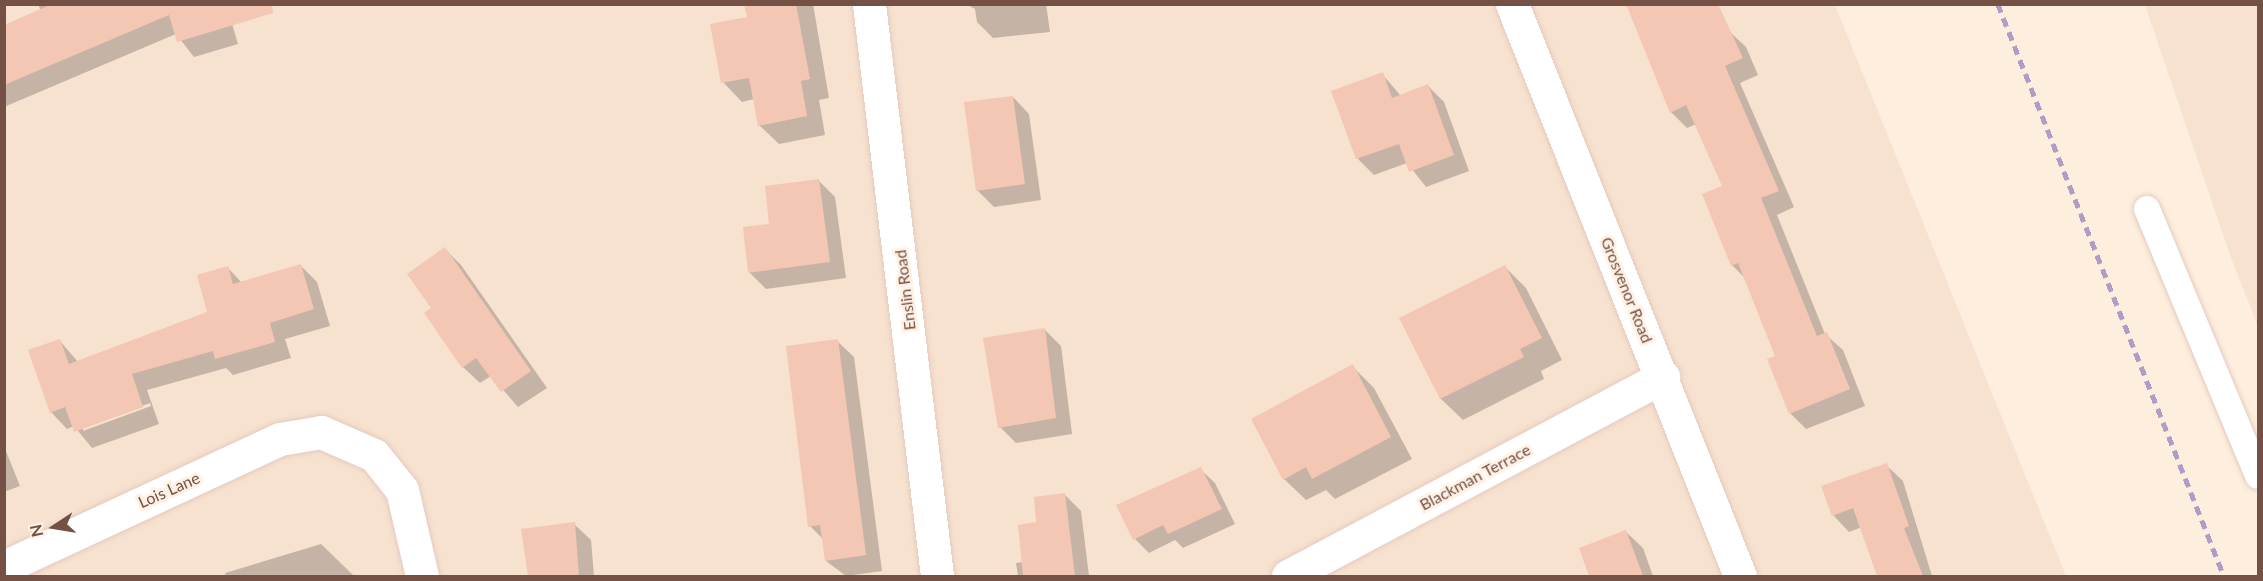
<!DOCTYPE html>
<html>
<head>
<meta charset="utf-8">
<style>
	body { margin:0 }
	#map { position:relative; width:2263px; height:581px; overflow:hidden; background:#fdeede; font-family:Lato,sans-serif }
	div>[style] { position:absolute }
	.residential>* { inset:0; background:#f7e1cf }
	.shadow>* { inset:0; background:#0003 }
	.building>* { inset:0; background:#f4c6b4 }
	.roads { filter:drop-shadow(0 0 2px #e4cabd) drop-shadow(0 0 2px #e4cabd) }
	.service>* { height:26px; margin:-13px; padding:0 13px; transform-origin:13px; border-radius:13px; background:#fff }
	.minor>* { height:33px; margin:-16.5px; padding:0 16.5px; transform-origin:16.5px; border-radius:16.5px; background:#fff }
	.rail>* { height:4.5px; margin-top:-2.25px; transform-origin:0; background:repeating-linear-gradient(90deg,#af9dc6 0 9px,transparent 0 15px) }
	span { translate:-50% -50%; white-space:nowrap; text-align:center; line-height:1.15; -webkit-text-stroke:6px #fff2e5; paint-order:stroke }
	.street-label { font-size:16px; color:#745045 }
	.frame { position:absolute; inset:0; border:6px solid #745045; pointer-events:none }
	.north { position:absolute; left:24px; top:497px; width:60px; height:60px; -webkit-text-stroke:4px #fff2e5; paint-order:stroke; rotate:258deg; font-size:16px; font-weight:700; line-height:24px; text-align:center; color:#745045 }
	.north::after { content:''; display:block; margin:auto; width:21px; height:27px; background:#745045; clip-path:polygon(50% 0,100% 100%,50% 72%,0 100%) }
</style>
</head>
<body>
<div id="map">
	<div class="residential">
		<i style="clip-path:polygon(4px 5px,1835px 5px,2066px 576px,5px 576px)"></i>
		<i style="clip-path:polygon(2145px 5px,2258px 5px,2258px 326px,2231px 258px)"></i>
	</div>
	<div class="shadow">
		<i style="clip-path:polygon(38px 4px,247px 4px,228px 10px,238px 44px,194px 57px,176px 34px,4px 107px,4px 27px,41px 11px)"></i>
		<i style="clip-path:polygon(746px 4px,813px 4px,829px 98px,819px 100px,825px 135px,779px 144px,759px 125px,754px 99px,742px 102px,723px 82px,749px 18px)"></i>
		<i style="clip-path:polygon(966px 4px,1046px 4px,1050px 32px,993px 38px,977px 22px,975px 9px)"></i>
		<i style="clip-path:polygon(1729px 31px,1746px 47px,1758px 75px,1740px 83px,1794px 207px,1777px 215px,1825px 334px,1843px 350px,1865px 406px,1806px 429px,1790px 413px,1777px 357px,1745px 278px,1732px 265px,1724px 187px,1696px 124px,1687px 128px,1671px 112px)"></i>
		<i style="clip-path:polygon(1382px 74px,1401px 96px,1428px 86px,1444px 102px,1469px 171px,1426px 187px,1407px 163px,1374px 175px,1358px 159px,1333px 92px)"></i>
		<i style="clip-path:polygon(1013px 97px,1029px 114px,1041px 200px,994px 207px,977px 190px)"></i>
		<i style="clip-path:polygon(819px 181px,835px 197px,846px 278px,766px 289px,749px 272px,771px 225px)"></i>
		<i style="clip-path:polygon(445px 249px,461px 265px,547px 388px,518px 407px,491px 376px,480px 383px,463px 367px)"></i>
		<i style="clip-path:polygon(evenodd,301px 266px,317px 282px,330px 326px,285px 339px,291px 358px,233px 375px,226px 368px,147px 390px,159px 424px,92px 448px,74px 426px,67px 429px,51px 412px,60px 341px,78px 362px,209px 313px,228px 268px,242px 283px,301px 266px,150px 403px,151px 406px,83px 431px,83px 427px,150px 403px)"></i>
		<i style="clip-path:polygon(1505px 267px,1526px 288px,1562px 360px,1541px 371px,1544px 379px,1463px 420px,1441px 399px,1401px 319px)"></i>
		<i style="clip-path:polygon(1045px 330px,1061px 346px,1072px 434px,1016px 443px,1000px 427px)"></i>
		<i style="clip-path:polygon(837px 341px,854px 357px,882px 571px,846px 576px,826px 561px,824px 540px,810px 526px)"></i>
		<i style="clip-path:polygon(1352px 366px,1374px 388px,1412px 459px,1335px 499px,1326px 490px,1306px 500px,1284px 479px)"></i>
		<i style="clip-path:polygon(4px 446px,20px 486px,4px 492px)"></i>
		<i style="clip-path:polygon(1886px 465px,1903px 481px,1932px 576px,1881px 576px,1862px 527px,1849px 532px,1833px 515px)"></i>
		<i style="clip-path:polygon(1200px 469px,1215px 483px,1235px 524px,1183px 548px,1175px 540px,1149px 553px,1135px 539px)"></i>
		<i style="clip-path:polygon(1065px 495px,1081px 511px,1089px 576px,1018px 576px,1016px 563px,1023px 562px,1038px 523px)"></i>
		<i style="clip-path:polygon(574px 524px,591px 540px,594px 576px,529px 576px,523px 530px)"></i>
		<i style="clip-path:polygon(1626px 532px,1643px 548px,1653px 576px,1591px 576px,1580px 549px)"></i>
		<i style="clip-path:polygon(321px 544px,354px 576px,226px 576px,225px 573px)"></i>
	</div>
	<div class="building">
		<i style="clip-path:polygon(52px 4px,272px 4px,273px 13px,177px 42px,169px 15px,4px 85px,4px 25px)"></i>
		<i style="clip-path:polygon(744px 4px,796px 4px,810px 79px,801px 81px,807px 116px,758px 126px,749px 78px,721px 83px,710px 24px,747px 17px)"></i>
		<i style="clip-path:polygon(1626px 4px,1718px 4px,1743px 58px,1725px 66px,1779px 191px,1761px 198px,1817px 336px,1827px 332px,1850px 389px,1789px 414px,1767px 359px,1775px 356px,1738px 263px,1731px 266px,1702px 194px,1722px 186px,1686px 105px,1670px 113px)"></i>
		<i style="clip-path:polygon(1383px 72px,1392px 98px,1428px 84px,1454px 155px,1409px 172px,1399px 144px,1356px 159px,1331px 91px)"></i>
		<i style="clip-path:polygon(1013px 96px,1025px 184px,976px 191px,964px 102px)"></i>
		<i style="clip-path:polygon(819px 179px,830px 262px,748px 273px,743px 227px,769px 224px,765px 186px)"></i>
		<i style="clip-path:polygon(445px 247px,531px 371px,501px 392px,476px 358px,462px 368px,424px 313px,431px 308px,407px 274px)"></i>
		<i style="clip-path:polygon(301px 264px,314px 309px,270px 323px,275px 342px,215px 359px,213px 351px,132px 374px,143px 407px,74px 432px,65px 407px,50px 413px,28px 350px,60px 339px,69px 364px,207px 312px,197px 275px,228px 266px,233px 284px)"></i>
		<i style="clip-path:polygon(1505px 265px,1542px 338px,1520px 349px,1524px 357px,1440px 399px,1399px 318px)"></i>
		<i style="clip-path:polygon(1045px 328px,1056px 418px,998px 428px,983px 338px)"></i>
		<i style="clip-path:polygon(838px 339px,866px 555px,825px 561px,820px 525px,808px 527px,786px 346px)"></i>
		<i style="clip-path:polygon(1353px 364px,1391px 437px,1312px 479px,1306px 467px,1283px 480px,1251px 419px)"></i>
		<i style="clip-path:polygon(1887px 463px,1909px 526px,1904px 528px,1923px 576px,1877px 576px,1853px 508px,1832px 516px,1821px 486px)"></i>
		<i style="clip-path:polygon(1201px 467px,1222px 509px,1168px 534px,1163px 525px,1133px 540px,1116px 505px)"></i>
		<i style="clip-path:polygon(1065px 493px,1075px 576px,1023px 576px,1018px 525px,1036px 522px,1034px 497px)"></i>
		<i style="clip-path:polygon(575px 522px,579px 576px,528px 576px,521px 529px)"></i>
		<i style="clip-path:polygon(1626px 530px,1643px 576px,1589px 576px,1579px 548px)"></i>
	</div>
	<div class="roads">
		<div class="service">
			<i style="left:2147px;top:209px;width:289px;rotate:67.4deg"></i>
		</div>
		<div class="minor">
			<i style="left:869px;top:4px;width:576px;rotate:83.22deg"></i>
			<i style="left:1512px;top:4px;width:616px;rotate:68.27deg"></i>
			<i style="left:4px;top:567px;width:304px;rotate:-24.9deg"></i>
			<i style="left:280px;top:439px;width:42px;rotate:-9.7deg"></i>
			<i style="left:321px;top:432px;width:58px;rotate:23.5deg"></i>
			<i style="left:374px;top:455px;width:45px;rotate:51.3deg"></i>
			<i style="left:402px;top:490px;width:88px;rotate:76.9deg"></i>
			<i style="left:1288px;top:576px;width:425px;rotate:-28deg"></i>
		</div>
	</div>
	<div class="rail">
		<i style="left:1998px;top:4px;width:615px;rotate:68.44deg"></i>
	</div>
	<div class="street-label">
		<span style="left:905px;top:290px;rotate:-97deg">Enslin Road</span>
		<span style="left:1627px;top:290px;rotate:68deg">Grosvenor Road</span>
		<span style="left:1475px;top:477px;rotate:-28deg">Blackman Terrace</span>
		<span style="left:169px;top:490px;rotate:-24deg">Lois Lane</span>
	</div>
	<div class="frame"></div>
	<div class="north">N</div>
</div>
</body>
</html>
